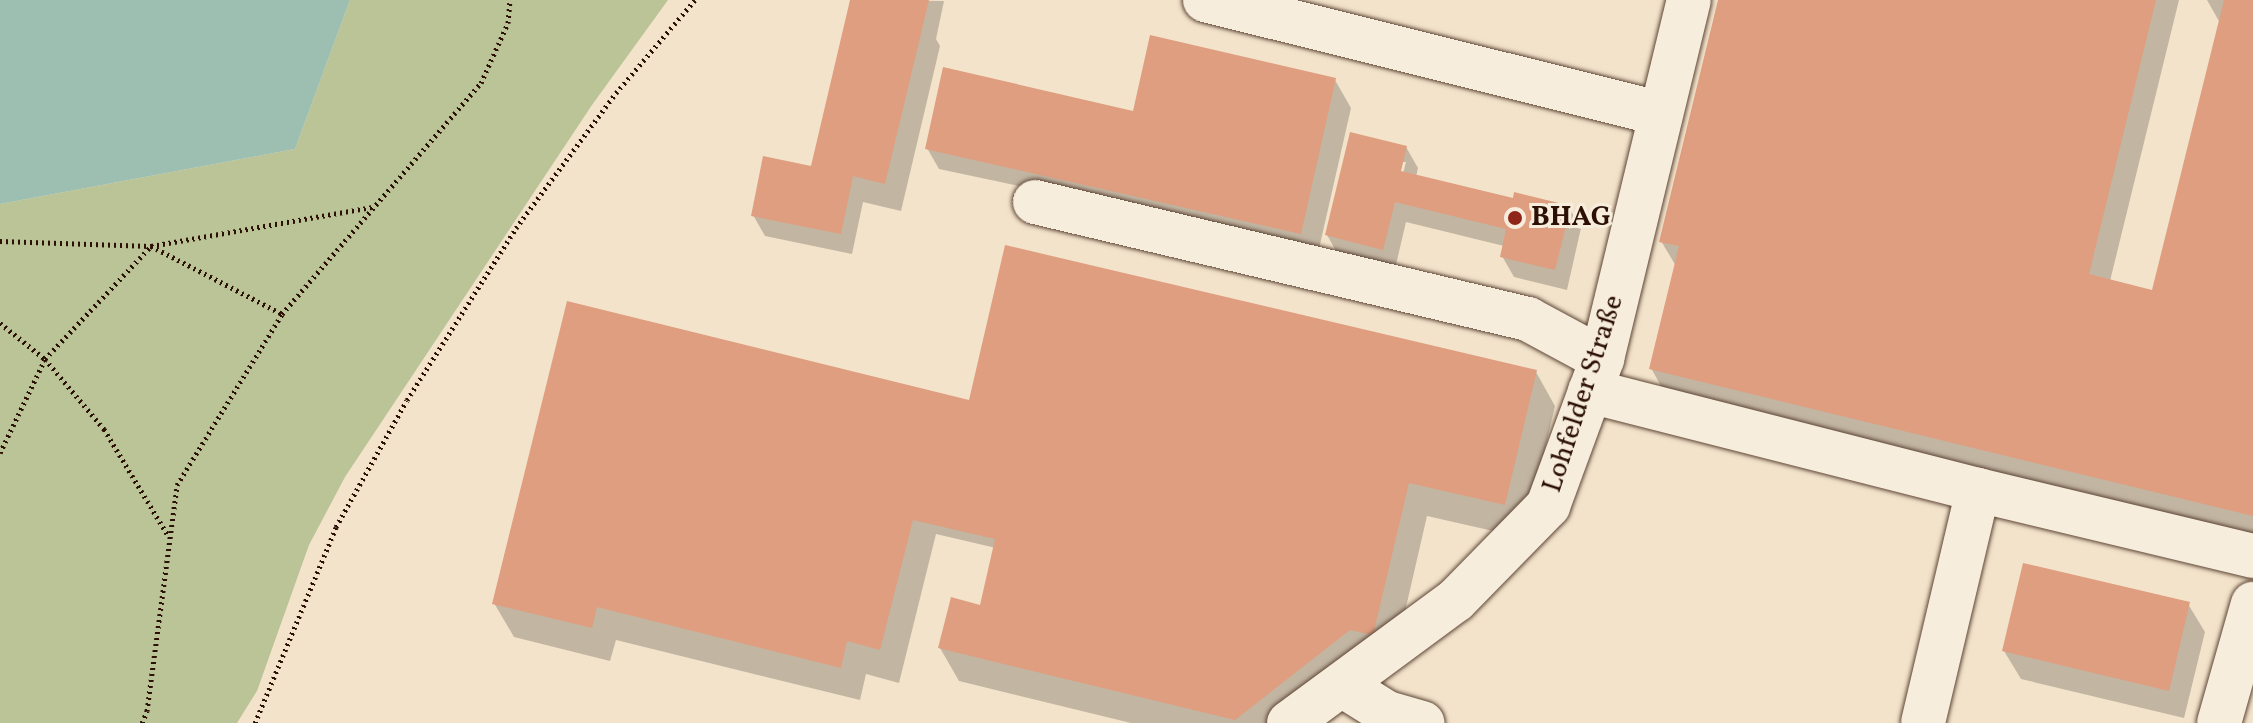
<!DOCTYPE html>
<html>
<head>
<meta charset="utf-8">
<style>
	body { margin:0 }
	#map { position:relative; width:2253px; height:723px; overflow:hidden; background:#f3e3cb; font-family:Vollkorn,serif }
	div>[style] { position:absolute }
	.green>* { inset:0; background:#bbc497 }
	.water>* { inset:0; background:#9dbfb1 }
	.shadow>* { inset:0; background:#0003 }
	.building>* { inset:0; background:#df9e7f }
	.path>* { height:5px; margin-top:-2.5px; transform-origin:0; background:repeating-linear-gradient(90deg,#2b1003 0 2px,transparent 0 6px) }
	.roads { filter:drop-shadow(0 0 2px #5d4535) drop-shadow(0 0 2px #5d4535) }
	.minor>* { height:44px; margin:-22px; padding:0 22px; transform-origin:22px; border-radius:22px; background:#f7eddd }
	.dots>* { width:22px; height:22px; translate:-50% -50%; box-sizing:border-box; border:4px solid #f7eddd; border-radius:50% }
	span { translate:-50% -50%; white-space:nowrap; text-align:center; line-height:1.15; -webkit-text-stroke:6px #f7eddd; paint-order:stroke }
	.poi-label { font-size:28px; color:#2b1003; font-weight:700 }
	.left { translate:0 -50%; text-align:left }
	.street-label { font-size:28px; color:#2b1003 }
</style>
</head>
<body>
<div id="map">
	<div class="green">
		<i style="clip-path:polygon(350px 0,668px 0,592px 105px,345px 477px,309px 545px,257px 691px,237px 723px,0 723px,0 204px,295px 149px)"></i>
	</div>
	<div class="water">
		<i style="clip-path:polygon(0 0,350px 0,295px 149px,0 204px)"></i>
	</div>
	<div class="shadow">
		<i style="clip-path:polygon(852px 0,944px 1px,936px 39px,940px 46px,901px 211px,863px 202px,852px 254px,765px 236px,753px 215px,815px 170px)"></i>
		<i style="clip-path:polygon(1720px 0,2179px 0,2110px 281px,2154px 293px,2220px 23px,2207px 0,2253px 0,2253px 539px,1667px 397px,1651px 368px,1676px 266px,1661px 241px)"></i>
		<i style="clip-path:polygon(1335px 80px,1351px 108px,1316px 262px,1033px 189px,939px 169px,927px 148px)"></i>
		<i style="clip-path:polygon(evenodd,1406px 147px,1418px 168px,1416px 177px,1514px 200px,1569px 208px,1581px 228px,1567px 290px,1514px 277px,1502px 256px,1504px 246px,1406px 222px,1395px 269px,1339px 256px,1327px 235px,1406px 147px,1402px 162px,1406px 162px,1401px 181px,1397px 180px,1402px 162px)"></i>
		<i style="clip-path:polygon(1536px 372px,1555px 406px,1524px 538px,1427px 516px,1392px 668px,1294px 723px,1131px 723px,959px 681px,940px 648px,982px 607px,996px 548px,936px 534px,899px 683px,866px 674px,860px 700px,616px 640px,610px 661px,514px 637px,494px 603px,973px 403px)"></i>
		<i style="clip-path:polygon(2188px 604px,2205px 632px,2184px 718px,2021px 679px,2004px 651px)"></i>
	</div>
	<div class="building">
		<i style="clip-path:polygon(850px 0,929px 0,885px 184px,853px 176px,841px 234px,751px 216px,763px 156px,811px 166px)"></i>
		<i style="clip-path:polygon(1718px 0,2156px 0,2089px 274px,2152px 290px,2224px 0,2253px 0,2253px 516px,1649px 369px,1679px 246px,1659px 242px)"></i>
		<i style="clip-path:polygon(1150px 35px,1336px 78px,1301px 234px,925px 149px,943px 67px,1133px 111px)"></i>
		<i style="clip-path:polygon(1350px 132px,1407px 146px,1401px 171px,1513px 198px,1514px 192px,1571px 206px,1555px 270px,1500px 257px,1506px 229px,1395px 202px,1383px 250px,1325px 235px)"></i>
		<i style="clip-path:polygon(1005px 245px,1537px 370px,1505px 505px,1409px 483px,1373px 635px,1350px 630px,1235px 720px,938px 648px,951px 597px,980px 605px,995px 539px,913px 520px,880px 650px,847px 641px,841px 668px,597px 607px,592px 628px,492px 604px,567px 301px,969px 400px)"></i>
		<i style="clip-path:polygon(2023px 563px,2190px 602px,2169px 691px,2002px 651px)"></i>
	</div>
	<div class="path">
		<i style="left:0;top:241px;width:151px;rotate:1.9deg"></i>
		<i style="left:151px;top:246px;width:148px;rotate:27.4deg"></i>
		<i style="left:0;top:323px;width:58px;rotate:38.7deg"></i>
		<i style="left:45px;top:359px;width:92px;rotate:49.9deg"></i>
		<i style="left:104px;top:429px;width:126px;rotate:59deg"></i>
		<i style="left:0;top:453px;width:104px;rotate:-64.4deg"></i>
		<i style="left:45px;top:359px;width:155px;rotate:-46.8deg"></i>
		<i style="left:151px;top:246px;width:224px;rotate:-10deg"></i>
		<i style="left:142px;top:723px;width:13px;rotate:-67deg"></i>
		<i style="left:147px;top:711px;width:228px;rotate:-82.4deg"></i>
		<i style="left:177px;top:485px;width:201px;rotate:-58.4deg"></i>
		<i style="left:282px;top:314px;width:305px;rotate:-49.3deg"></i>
		<i style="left:481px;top:83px;width:66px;rotate:-65.8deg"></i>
		<i style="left:508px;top:23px;width:23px;rotate:-85deg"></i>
		<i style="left:255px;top:723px;width:212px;rotate:-67.5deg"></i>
		<i style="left:336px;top:527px;width:145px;rotate:-60.8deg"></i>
		<i style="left:407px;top:400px;width:204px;rotate:-57.6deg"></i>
		<i style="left:516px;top:228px;width:168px;rotate:-53.5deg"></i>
		<i style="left:616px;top:93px;width:122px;rotate:-49.7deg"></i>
	</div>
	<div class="roads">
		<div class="minor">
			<i style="left:1205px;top:0;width:470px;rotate:14deg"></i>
			<i style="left:1035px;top:202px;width:507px;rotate:13.35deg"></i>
			<i style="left:1528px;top:319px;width:84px;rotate:28.4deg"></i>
			<i style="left:1590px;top:391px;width:400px;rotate:14.3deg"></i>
			<i style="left:1978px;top:490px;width:239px;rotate:103.3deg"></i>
			<i style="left:1978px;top:490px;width:283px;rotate:13.5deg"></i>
			<i style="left:1342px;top:685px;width:53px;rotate:31.9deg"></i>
			<i style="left:1387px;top:713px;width:37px;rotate:16deg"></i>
			<i style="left:1289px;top:723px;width:207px;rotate:-36.4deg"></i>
			<i style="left:1456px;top:600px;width:132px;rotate:-45.6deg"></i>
			<i style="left:1548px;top:506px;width:157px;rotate:-69.8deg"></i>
			<i style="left:1602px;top:359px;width:369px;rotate:-76.4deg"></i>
			<i style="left:2219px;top:723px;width:124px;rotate:-74.1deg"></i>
		</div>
	</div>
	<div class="dots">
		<i style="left:1515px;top:218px;background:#8f2418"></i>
	</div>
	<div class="poi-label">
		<span class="left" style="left:1531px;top:218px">BHAG</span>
	</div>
	<div class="street-label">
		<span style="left:1584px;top:394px;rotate:-72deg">Lohfelder Straße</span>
	</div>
</div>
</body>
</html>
